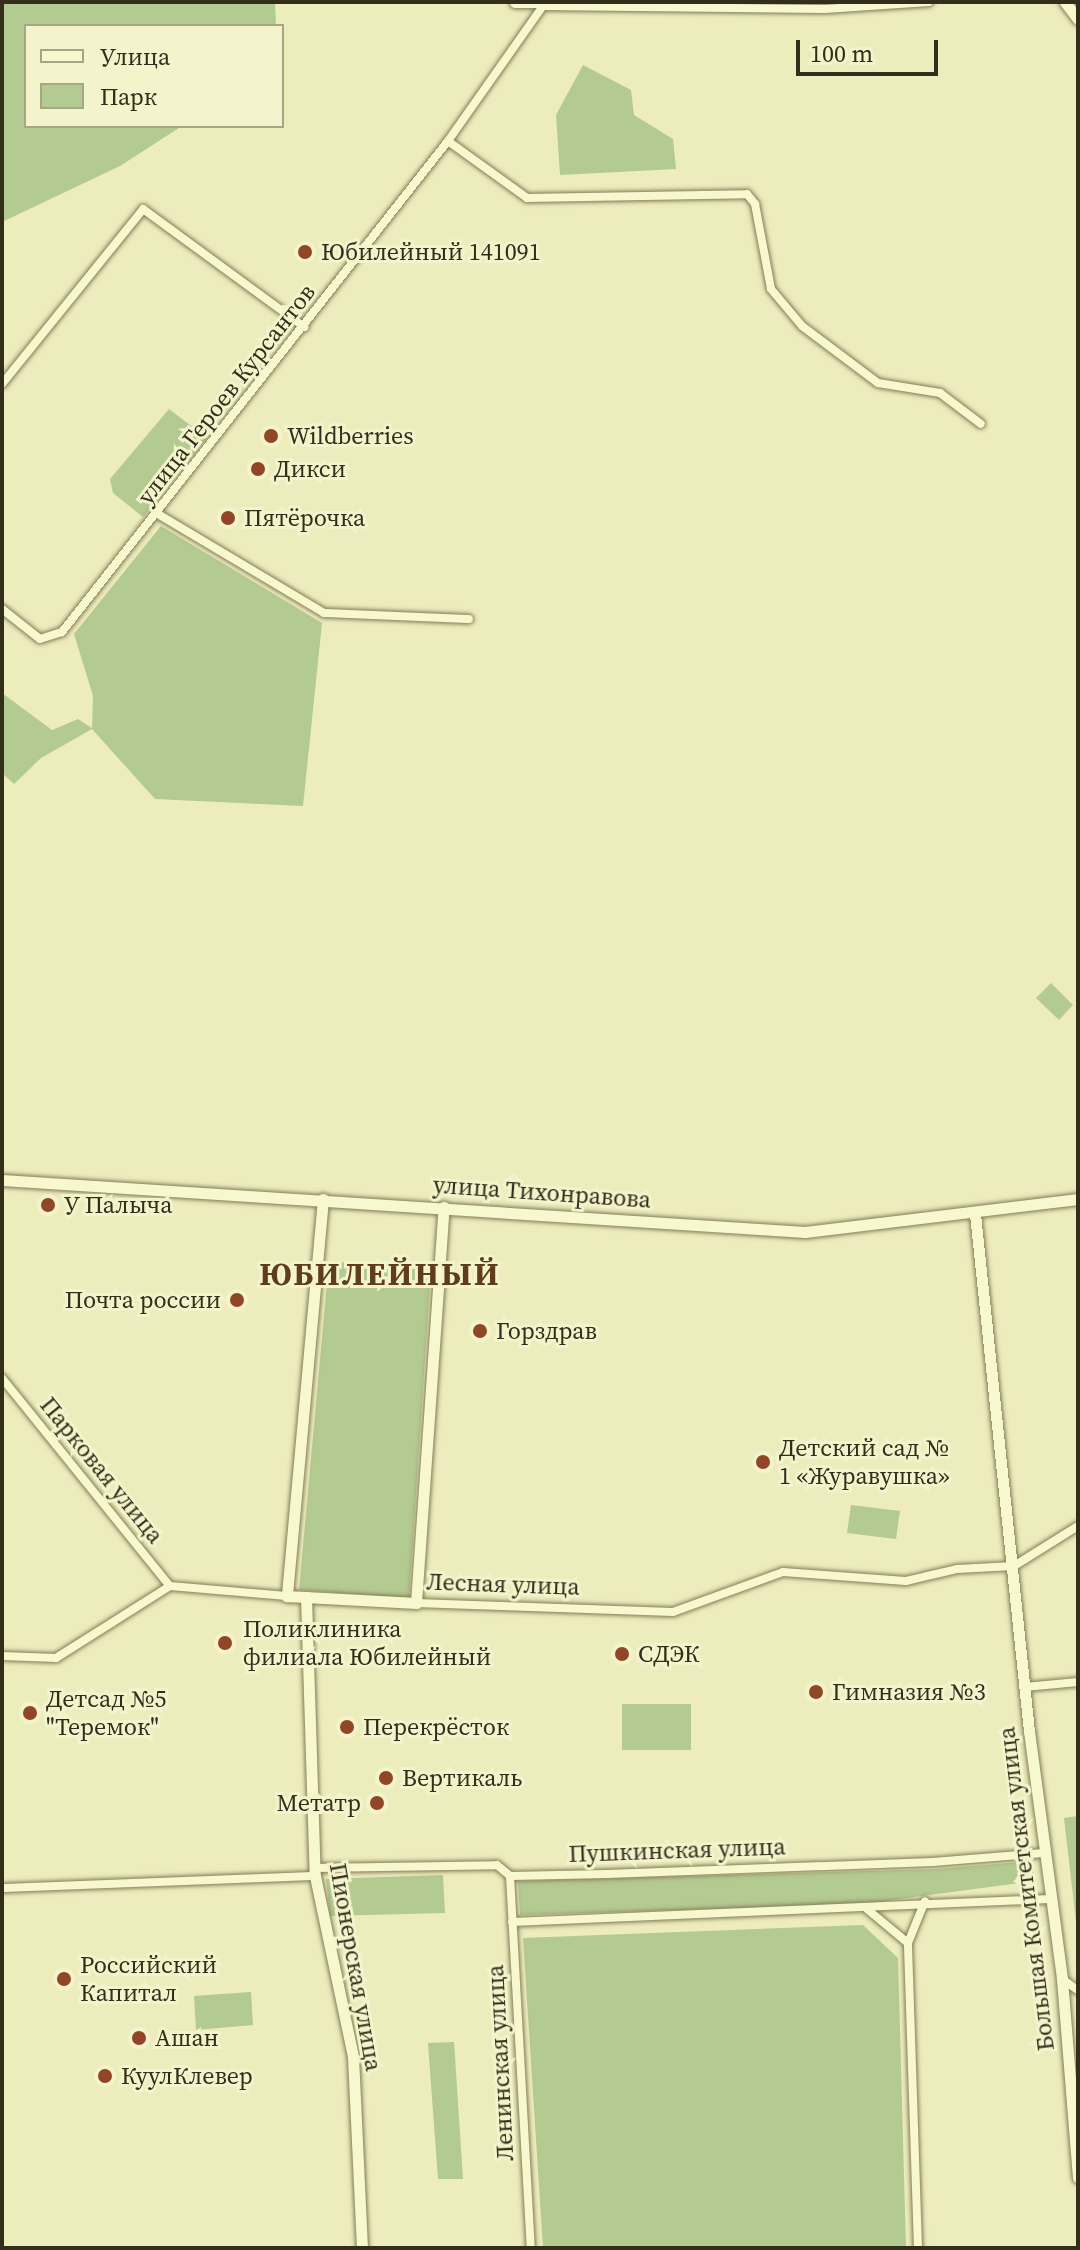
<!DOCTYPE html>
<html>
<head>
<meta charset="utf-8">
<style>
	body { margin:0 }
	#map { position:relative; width:1080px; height:2250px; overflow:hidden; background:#edecbd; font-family:"Source Serif 4",serif }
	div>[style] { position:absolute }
	.green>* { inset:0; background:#b3ca91 }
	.roads { filter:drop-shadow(0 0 2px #847c56) drop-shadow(0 0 2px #847c56) }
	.street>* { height:8px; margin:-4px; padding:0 4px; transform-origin:4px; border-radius:4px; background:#f8f8cf }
	.secondary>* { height:11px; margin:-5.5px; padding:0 5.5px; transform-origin:5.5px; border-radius:5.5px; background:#f8f8cf }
	.dots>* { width:22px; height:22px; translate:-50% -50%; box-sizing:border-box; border:4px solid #f4f4cc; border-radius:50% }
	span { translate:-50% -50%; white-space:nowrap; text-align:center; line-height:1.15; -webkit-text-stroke:6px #f4f4cc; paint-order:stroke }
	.poi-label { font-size:24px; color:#332e1b }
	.left { translate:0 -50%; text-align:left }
	.right { translate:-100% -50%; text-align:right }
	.street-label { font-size:24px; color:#332e1b }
	.district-label { font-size:32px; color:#5f3d1b; font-weight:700; letter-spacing:2px }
	.frame { position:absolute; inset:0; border:4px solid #332e1b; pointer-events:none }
	.legend { position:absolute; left:24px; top:24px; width:260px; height:104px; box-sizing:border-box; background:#f4f4cc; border:2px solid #a7a585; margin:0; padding:10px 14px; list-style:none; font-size:24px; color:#332e1b }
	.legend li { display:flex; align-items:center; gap:16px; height:40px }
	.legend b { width:40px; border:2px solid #a7a585 }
	.scale { position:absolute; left:796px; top:40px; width:142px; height:36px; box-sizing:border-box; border:4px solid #332e1b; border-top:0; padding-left:10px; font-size:24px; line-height:28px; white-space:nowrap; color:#332e1b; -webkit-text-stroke:6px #f4f4cc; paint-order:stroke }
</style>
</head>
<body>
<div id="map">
	<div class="green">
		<i style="clip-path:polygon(2px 2px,275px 2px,276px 26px,26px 26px,26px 126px,182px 126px,120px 166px,2px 222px)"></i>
		<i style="clip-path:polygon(583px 65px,631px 90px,634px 115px,673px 139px,676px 169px,560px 175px,556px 115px)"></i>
		<i style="clip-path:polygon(169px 409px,207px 438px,143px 517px,113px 493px,110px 479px)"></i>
		<i style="clip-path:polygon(161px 526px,322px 623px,303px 806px,155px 799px,92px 729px,41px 758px,14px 784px,2px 773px,2px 693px,52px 730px,78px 719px,92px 728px,93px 696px,74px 634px)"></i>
		<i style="clip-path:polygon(1051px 983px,1073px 1005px,1059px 1020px,1036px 998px)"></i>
		<i style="clip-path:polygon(329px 1261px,431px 1269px,409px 1598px,299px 1590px)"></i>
		<i style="clip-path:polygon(851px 1505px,900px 1511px,896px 1539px,847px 1533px)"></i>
		<i style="clip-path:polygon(622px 1704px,691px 1704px,691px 1750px,622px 1750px)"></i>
		<i style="clip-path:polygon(1078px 1816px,1078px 1939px,1064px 1818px)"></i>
		<i style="clip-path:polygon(1033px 1861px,1034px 1881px,862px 1904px,520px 1915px,518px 1881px,936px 1869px)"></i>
		<i style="clip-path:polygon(443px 1875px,445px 1913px,330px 1916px,326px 1879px)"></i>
		<i style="clip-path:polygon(863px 1925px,898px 1958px,906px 2248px,543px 2248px,523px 1938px)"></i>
		<i style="clip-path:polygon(251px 1992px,253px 2025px,196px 2030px,194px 1996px)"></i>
		<i style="clip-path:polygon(454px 2042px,463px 2179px,438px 2179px,428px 2043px)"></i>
	</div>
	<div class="roads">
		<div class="street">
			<i style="left:448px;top:141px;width:97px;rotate:35.8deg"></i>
			<i style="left:527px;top:198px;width:220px;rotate:-1deg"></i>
			<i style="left:747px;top:194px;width:13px;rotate:51deg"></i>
			<i style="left:755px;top:204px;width:86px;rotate:79.3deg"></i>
			<i style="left:771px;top:289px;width:48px;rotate:50deg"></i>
			<i style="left:802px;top:326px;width:95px;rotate:36.9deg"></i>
			<i style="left:878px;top:383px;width:63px;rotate:9.2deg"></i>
			<i style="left:940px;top:393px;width:51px;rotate:37.1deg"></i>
			<i style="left:2px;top:384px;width:225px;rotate:-51.1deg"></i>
			<i style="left:143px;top:209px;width:200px;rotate:36.2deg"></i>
			<i style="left:158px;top:514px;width:193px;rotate:30.8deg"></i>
			<i style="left:324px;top:613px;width:145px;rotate:2.4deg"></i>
			<i style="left:2px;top:609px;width:48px;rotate:38.3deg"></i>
			<i style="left:40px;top:639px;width:23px;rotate:-18deg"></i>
			<i style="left:62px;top:632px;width:625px;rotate:-51.83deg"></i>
			<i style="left:448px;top:141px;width:165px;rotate:-54.9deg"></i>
			<i style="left:543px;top:6px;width:282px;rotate:0.6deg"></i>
			<i style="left:825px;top:9px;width:104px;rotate:-3.9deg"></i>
			<i style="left:2px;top:1378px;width:267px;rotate:51.1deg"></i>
			<i style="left:416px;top:1603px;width:257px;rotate:2deg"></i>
			<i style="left:673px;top:1612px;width:117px;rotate:-20deg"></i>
			<i style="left:783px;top:1572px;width:123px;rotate:4.2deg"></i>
			<i style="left:906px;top:1581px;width:52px;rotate:-13.2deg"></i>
			<i style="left:957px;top:1569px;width:57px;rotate:-3deg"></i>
			<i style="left:1014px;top:1566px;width:75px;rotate:-32deg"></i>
			<i style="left:2px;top:1656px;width:54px;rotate:2.1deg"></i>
			<i style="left:56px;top:1658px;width:135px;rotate:-32.3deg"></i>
			<i style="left:170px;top:1586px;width:117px;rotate:4.9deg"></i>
			<i style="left:1025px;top:1687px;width:53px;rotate:-5.4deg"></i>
			<i style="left:315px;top:1868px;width:182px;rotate:-0.9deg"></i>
			<i style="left:497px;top:1865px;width:17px;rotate:40deg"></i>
			<i style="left:510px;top:1876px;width:97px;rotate:-1.2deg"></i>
			<i style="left:607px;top:1874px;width:326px;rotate:-2.1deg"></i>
			<i style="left:933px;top:1862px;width:111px;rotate:-4.6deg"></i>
			<i style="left:510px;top:1876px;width:373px;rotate:86.8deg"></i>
			<i style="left:2px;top:1888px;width:313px;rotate:-2.2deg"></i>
			<i style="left:867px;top:1909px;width:53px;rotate:39.7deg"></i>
			<i style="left:512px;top:1922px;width:538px;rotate:-2.45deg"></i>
			<i style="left:1062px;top:1979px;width:19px;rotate:35deg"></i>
			<i style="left:918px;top:2248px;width:305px;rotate:-91.9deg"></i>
			<i style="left:908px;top:1943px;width:45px;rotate:-68deg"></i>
		</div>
		<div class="secondary">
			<i style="left:515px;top:2px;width:39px"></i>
			<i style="left:1065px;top:2px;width:21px;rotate:53deg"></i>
			<i style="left:2px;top:1180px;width:805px;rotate:3.71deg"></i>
			<i style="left:805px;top:1232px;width:275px;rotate:-6.9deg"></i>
			<i style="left:323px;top:1199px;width:399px;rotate:95.2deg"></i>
			<i style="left:287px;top:1596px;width:129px;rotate:3.1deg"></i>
			<i style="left:416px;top:1603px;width:397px;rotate:-86deg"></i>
			<i style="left:975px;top:1214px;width:520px;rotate:84.04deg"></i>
			<i style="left:1029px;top:1731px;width:250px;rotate:82.4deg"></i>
			<i style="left:1062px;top:1979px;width:199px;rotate:85.4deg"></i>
			<i style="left:306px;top:1597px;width:279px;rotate:88.2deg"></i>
			<i style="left:315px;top:1876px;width:185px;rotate:78.1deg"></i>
			<i style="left:353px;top:2057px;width:191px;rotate:87.3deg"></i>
		</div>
	</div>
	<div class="dots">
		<i style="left:305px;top:252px;background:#924628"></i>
		<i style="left:271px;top:436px;background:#924628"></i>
		<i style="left:258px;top:469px;background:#924628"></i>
		<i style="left:228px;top:518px;background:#924628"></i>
		<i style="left:48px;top:1205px;background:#924628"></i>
		<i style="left:237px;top:1300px;background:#924628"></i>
		<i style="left:480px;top:1331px;background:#924628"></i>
		<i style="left:763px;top:1462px;background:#924628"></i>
		<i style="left:225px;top:1643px;background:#924628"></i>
		<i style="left:622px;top:1654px;background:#924628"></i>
		<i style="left:816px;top:1692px;background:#924628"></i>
		<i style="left:30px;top:1713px;background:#924628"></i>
		<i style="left:347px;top:1727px;background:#924628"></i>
		<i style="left:386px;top:1778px;background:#924628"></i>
		<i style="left:377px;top:1803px;background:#924628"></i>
		<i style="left:64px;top:1979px;background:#924628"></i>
		<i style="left:139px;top:2038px;background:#924628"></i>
		<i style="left:105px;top:2076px;background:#924628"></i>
	</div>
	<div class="poi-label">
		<span class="left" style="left:321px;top:252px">Юбилейный 141091</span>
		<span class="left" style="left:287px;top:436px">Wildberries</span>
		<span class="left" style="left:274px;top:469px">Дикси</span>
		<span class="left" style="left:244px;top:518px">Пятёрочка</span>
		<span class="left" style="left:64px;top:1205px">У Палыча</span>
		<span class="right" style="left:221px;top:1300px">Почта россии</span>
		<span class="left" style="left:496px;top:1331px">Горздрав</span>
		<span class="left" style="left:779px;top:1462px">Детский сад №<br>1 «Журавушка»</span>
		<span class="left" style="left:243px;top:1643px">Поликлиника<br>филиала Юбилейный</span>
		<span class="left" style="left:638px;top:1654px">СДЭК</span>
		<span class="left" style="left:832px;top:1692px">Гимназия №3</span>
		<span class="left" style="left:46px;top:1713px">Детсад №5<br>"Теремок"</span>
		<span class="left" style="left:363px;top:1727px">Перекрёсток</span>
		<span class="left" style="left:402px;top:1778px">Вертикаль</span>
		<span class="right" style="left:361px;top:1803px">Метатр</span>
		<span class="left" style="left:80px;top:1979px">Российский<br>Капитал</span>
		<span class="left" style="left:155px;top:2038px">Ашан</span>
		<span class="left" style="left:121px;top:2076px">КуулКлевер</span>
	</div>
	<div class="street-label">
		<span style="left:226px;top:394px;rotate:-52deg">улица Героев Курсантов</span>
		<span style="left:542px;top:1192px;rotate:4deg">улица Тихонравова</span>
		<span style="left:102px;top:1470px;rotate:51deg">Парковая улица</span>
		<span style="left:503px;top:1584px;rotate:2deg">Лесная улица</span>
		<span style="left:677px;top:1850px;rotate:-2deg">Пушкинская улица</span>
		<span style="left:1026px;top:1889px;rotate:-97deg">Большая Комитетская улица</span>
		<span style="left:356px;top:1967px;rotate:80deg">Пионерская улица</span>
		<span style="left:500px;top:2063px;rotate:-93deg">Ленинская улица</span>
	</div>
	<div class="district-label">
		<span style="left:380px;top:1274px">ЮБИЛЕЙНЫЙ</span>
	</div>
	<div class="frame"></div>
	<ul class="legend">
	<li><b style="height:10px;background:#f8f8cf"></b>Улица</li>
	<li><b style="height:22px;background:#b3ca91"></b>Парк</li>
	</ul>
	<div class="scale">100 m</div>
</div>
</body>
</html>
